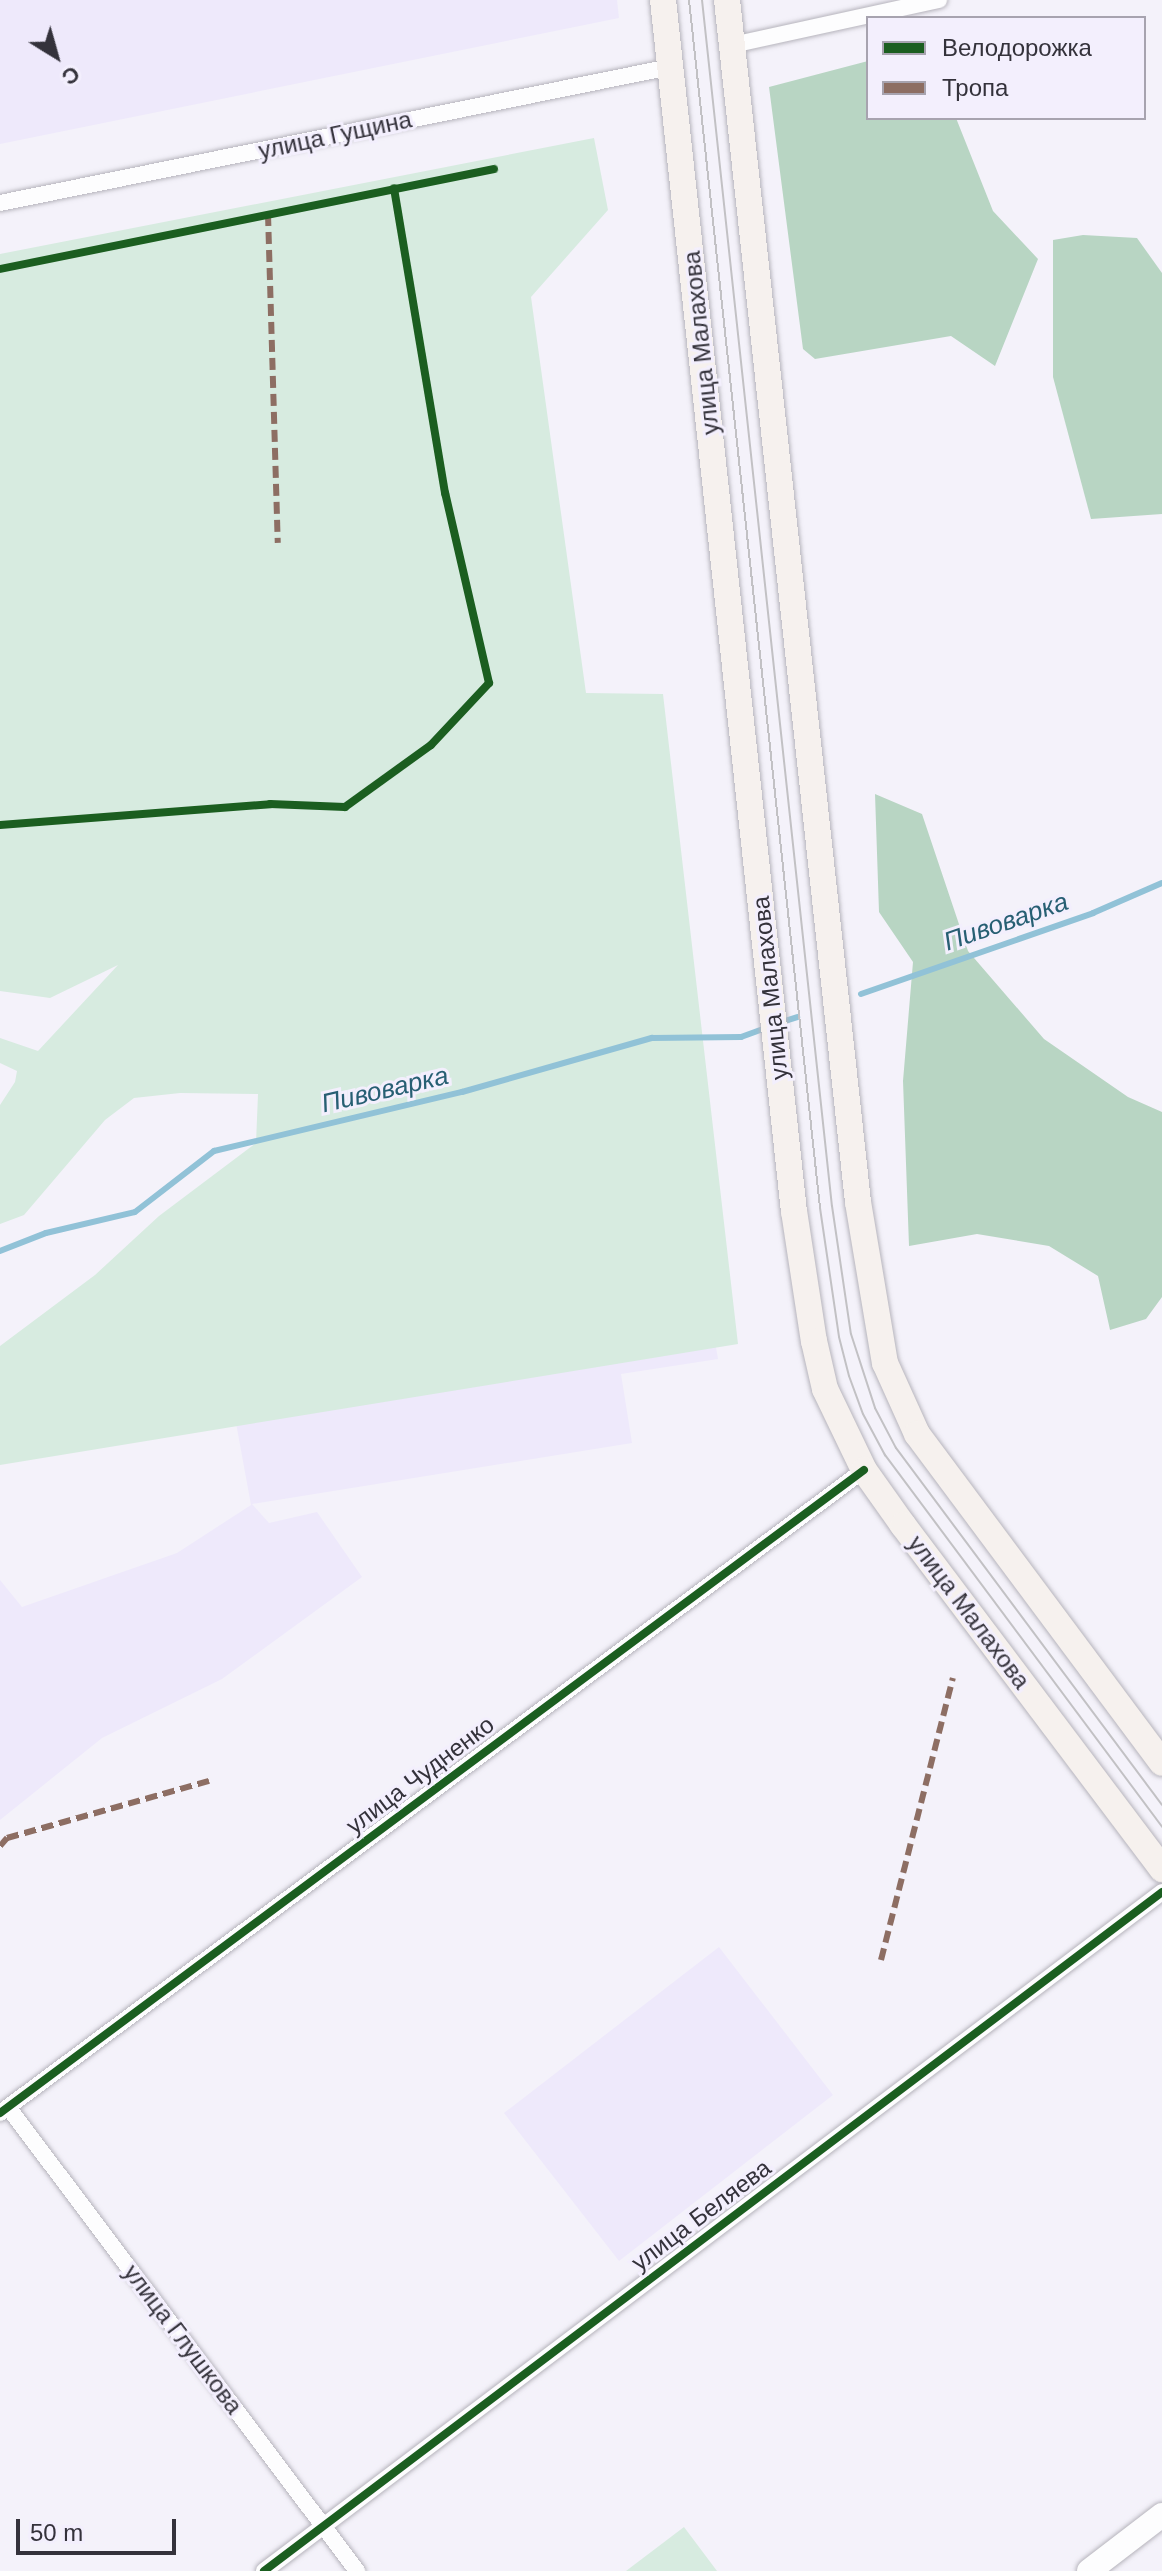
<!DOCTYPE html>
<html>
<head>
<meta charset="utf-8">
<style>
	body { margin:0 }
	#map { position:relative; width:1162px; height:2571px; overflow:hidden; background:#f4f2fa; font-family:Arial,sans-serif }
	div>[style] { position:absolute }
	.built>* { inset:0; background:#eee9fb }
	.green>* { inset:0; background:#d7ebe0 }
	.forest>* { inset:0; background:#b8d5c3 }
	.stream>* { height:6px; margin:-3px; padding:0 3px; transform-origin:3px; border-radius:3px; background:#91c2d7 }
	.roads { filter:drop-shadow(0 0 2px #b6b4bc) drop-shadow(0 0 2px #b6b4bc) }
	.street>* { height:16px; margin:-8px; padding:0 8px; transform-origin:8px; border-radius:8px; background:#fdfdfe }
	.secondary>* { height:24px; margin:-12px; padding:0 12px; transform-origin:12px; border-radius:12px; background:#fdfdfe }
	.primary>* { height:26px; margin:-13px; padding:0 13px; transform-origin:13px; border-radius:13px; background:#f6f1ee }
	.tram>* { height:2px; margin:-1px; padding:0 1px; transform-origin:1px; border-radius:1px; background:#c2c1c4 }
	.quiet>* { height:6px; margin-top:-3px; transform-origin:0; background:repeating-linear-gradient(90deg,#8d6e63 0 12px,transparent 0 18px) }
	.cycleway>* { height:8px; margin:-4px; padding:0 4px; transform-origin:4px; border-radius:4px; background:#1b5e20 }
	span { translate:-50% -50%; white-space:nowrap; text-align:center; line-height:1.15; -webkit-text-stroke:6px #f3effd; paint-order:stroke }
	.street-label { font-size:24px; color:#34323b }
	.water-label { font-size:26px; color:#275f73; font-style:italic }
	.legend { position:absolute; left:866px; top:16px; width:280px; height:104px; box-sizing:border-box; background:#f3effd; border:2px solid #a7a3af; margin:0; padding:10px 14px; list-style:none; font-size:24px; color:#34323b }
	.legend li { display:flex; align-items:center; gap:16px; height:40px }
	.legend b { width:40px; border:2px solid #a7a3af }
	.north { position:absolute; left:16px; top:16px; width:80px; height:80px; -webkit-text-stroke:6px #f3effd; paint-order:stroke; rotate:143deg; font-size:22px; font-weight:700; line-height:32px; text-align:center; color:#34323b }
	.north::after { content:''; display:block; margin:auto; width:28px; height:36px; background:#34323b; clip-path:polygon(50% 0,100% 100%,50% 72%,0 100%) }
	.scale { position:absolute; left:16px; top:2519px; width:160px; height:36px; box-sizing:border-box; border:4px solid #34323b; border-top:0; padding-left:10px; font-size:24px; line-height:28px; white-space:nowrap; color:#34323b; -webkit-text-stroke:6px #f3effd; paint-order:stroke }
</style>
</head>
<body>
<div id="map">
	<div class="built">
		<i style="clip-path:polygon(0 0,617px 0,619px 18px,0 144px)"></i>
		<i style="clip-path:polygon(703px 1272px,718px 1359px,621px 1374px,632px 1443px,252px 1504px,269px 1523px,317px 1512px,362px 1577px,222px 1679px,102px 1738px,0 1820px,0 1580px,22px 1607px,177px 1553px,251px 1505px,215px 1308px)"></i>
		<i style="clip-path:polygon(719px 1947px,833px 2095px,619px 2261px,504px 2113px)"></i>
	</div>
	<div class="green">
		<i style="clip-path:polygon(594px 138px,608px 210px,531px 297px,586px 693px,663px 694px,738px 1344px,0 1465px,0 1346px,95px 1275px,159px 1216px,256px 1143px,258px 1094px,180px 1093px,134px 1098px,105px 1120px,24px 1215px,0 1224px,0 1105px,15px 1082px,17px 1071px,0 1063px,0 1038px,38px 1051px,118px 965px,50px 998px,0 991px,0 254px)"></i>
		<i style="clip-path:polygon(684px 2527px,717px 2571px,626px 2571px)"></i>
	</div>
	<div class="forest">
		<i style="clip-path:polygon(868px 61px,868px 118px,956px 118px,993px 211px,1038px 259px,995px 366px,951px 336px,815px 359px,803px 349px,769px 87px)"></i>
		<i style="clip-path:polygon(1083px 235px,1137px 238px,1162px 273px,1162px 514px,1091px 519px,1053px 377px,1053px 240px)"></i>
		<i style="clip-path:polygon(875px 794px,922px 814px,968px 951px,1044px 1039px,1128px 1097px,1162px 1112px,1162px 1297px,1146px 1319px,1110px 1330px,1098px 1276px,1049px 1246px,977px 1234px,909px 1246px,903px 1081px,913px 962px,879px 912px)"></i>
	</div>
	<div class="stream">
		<i style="left:861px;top:994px;width:246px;rotate:-19.2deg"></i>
		<i style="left:1093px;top:913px;width:75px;rotate:-23.5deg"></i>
		<i style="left:782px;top:1022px;width:16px;rotate:-18deg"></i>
		<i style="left:0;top:1251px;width:49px;rotate:-21.4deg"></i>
		<i style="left:46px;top:1233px;width:91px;rotate:-13.3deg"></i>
		<i style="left:135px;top:1212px;width:100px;rotate:-37.7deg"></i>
		<i style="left:214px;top:1151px;width:255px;rotate:-13.4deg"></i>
		<i style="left:462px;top:1092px;width:198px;rotate:-15.9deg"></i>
		<i style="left:652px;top:1038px;width:89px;rotate:-0.6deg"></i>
		<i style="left:741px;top:1037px;width:29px;rotate:-20deg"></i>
	</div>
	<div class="roads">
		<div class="street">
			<i style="left:732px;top:45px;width:212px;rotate:-12.3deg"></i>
			<i style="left:0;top:203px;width:684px;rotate:-11.47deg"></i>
			<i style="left:8px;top:2107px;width:581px;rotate:53.05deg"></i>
			<i style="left:0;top:2113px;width:1077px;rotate:-36.66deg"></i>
			<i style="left:264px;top:2571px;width:1126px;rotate:-37.09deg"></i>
		</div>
		<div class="secondary">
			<i style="left:1089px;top:2571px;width:92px;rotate:-37.5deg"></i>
		</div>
		<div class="primary">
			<i style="left:663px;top:0;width:1218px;rotate:83.83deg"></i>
			<i style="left:794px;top:1211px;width:132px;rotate:81.3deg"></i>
			<i style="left:814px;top:1341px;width:49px;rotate:77.1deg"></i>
			<i style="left:825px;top:1389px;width:90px;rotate:64.3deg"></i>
			<i style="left:864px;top:1470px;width:67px;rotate:54.7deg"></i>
			<i style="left:903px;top:1525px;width:431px;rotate:53deg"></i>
			<i style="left:727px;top:0;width:1209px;rotate:83.78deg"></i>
			<i style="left:858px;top:1202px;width:163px;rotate:80.5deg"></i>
			<i style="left:885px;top:1363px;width:78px;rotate:65.7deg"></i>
			<i style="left:917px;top:1434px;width:410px;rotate:53.3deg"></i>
		</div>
	</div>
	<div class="tram">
		<i style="left:689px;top:0;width:1215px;rotate:83.81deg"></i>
		<i style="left:820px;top:1208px;width:130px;rotate:81.6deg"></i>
		<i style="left:839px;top:1337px;width:40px;rotate:75.6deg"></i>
		<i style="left:849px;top:1376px;width:40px;rotate:69.8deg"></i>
		<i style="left:863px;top:1414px;width:47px;rotate:61.8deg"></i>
		<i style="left:885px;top:1455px;width:464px;rotate:53.3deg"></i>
		<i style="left:702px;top:0;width:1213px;rotate:83.85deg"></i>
		<i style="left:832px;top:1206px;width:129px;rotate:81.6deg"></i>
		<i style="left:851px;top:1334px;width:78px;rotate:72deg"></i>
		<i style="left:875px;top:1408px;width:45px;rotate:62.3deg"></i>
		<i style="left:896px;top:1448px;width:445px;rotate:53.3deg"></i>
	</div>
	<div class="quiet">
		<i style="left:268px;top:214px;width:329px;rotate:88.3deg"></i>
		<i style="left:0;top:1846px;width:11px;rotate:-49deg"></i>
		<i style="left:7px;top:1838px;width:210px;rotate:-15.8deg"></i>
		<i style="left:881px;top:1960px;width:291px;rotate:-75.7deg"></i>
	</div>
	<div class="cycleway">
		<i style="left:0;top:269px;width:504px;rotate:-11.44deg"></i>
		<i style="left:0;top:825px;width:271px;rotate:-4.4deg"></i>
		<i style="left:270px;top:804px;width:75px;rotate:2.3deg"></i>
		<i style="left:345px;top:807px;width:106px;rotate:-35.8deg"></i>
		<i style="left:431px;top:745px;width:85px;rotate:-46.9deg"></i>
		<i style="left:489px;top:683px;width:195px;rotate:-103deg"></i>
		<i style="left:445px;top:493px;width:309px;rotate:-99.5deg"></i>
		<i style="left:0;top:2113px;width:1077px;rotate:-36.66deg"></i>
		<i style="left:264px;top:2571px;width:1126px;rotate:-37.09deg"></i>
	</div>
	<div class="street-label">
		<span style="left:335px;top:135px;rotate:-12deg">улица Гущина</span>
		<span style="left:701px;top:343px;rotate:-96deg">улица Малахова</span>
		<span style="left:770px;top:988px;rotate:-96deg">улица Малахова</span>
		<span style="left:969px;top:1612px;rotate:53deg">улица Малахова</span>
		<span style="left:420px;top:1775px;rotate:-37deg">улица Чудненко</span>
		<span style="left:701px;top:2215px;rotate:-37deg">улица Беляева</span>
		<span style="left:183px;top:2339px;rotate:53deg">улица Глушкова</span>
	</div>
	<div class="water-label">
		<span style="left:1006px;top:922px;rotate:-19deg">Пивоварка</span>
		<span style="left:385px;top:1090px;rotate:-13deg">Пивоварка</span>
	</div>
	<ul class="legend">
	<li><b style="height:10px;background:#1b5e20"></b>Велодорожка</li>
	<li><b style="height:10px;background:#8d6e63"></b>Тропа</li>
	</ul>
	<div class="north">С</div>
	<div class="scale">50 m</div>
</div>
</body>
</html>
